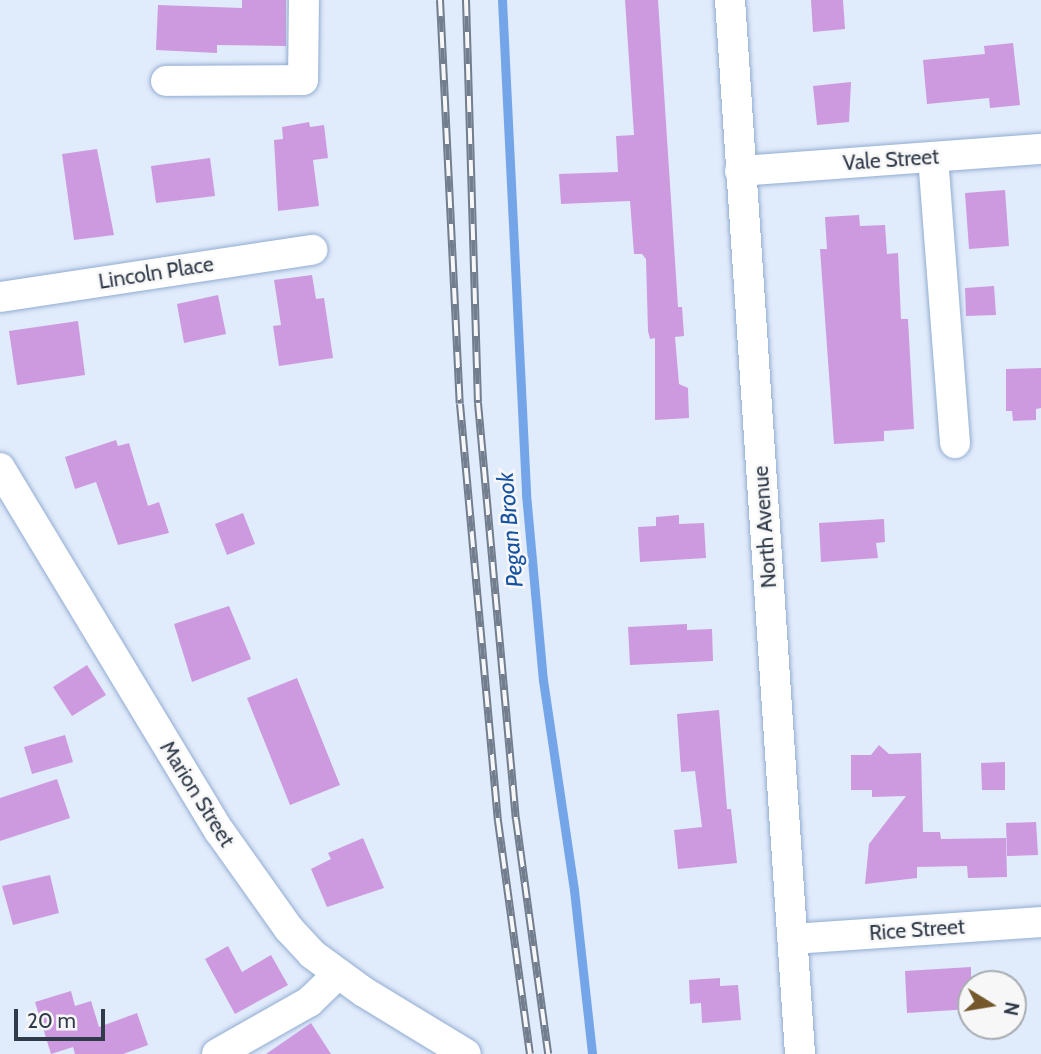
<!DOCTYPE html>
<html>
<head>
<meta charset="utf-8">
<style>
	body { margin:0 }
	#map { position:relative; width:1041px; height:1054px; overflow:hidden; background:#e0ebfb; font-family:Cabin,sans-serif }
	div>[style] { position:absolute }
	.stream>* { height:9px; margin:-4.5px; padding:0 4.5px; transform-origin:4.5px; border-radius:4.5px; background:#75a5e9 }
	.building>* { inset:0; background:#ce9adf }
	.roads { filter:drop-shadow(0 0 2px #92acd1) drop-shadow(0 0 2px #92acd1) }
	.minor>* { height:30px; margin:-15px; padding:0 15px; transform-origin:15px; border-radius:15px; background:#fff }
	.rail>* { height:8px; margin-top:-4px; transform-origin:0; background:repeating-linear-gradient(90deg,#f7f7f7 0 16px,#727d8d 0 32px); box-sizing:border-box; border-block:2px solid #727d8d }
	span { translate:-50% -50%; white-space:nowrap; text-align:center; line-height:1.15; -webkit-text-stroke:5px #f7f7f7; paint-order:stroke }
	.street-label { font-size:21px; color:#303b4a }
	.water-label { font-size:23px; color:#1652a2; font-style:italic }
	.north { position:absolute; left:957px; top:970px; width:70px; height:70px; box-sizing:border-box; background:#f7f7f7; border:2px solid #a7acb2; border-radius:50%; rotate:101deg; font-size:19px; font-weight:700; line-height:28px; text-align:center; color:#303b4a }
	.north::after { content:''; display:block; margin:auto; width:24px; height:32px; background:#74582b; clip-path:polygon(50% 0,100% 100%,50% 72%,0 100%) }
	.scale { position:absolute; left:14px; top:1009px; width:91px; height:32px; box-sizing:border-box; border:4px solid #303b4a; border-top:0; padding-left:9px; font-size:21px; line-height:24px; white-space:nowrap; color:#303b4a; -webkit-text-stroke:5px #f7f7f7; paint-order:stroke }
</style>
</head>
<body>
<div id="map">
	<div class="stream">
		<i style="left:502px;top:0;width:495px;rotate:87.2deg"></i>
		<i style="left:526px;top:494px;width:187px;rotate:84.8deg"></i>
		<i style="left:543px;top:680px;width:212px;rotate:81.6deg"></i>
		<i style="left:574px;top:890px;width:165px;rotate:83.7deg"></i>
	</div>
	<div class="building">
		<i style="clip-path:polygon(242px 0,286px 0,286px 46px,217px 45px,217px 53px,156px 50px,158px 5px,242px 8px)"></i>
		<i style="clip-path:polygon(625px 0,658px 0,678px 307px,682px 307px,684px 336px,675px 337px,679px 384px,688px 388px,689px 418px,655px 420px,655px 338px,650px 339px,648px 331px,646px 259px,642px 254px,634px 254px,630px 201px,561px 204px,559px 174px,618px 172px,616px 136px,634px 135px)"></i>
		<i style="clip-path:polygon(811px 0,843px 0,845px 29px,813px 32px)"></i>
		<i style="clip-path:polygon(1013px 43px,1020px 105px,990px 108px,989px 98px,927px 104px,923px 60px,985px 54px,984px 46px)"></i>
		<i style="clip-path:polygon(851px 82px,849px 122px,817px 125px,813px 86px)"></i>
		<i style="clip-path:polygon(309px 122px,310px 127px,324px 125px,328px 158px,313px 160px,319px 206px,278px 211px,274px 140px,283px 139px,282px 127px)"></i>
		<i style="clip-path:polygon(97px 149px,114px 235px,74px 240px,62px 154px)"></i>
		<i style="clip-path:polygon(210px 158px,215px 196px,156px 203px,151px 166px)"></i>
		<i style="clip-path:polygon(1005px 190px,1009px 246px,969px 249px,965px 193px)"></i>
		<i style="clip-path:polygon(859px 215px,860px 226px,885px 225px,887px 254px,898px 253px,901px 319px,908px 319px,914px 429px,884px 431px,884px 441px,834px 444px,820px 249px,827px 249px,825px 217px)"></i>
		<i style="clip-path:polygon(312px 275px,316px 299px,324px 298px,333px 358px,279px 366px,273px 326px,281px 325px,274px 280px)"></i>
		<i style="clip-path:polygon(994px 286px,996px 315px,966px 316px,965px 288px)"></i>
		<i style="clip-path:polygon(218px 295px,226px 334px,184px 343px,177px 304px)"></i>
		<i style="clip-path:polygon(78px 321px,85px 375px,17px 385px,9px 331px)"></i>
		<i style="clip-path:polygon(1041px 368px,1041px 408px,1036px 409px,1036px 420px,1013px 421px,1012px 411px,1006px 411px,1006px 369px)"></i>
		<i style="clip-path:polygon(116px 440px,118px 446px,129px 443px,148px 506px,159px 502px,169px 533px,118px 545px,96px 482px,75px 489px,65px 457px)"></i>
		<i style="clip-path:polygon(243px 513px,255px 544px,227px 555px,215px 524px)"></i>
		<i style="clip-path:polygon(679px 515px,679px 524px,704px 523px,706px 558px,640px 562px,638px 527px,656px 526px,656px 517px)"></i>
		<i style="clip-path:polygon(884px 519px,885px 542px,876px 543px,878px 558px,821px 562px,819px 523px)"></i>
		<i style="clip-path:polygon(229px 606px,251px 659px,192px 682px,174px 624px)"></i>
		<i style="clip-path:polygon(687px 624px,687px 630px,712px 629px,713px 661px,630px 665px,628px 627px)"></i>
		<i style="clip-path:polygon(87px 665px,106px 695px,72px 716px,53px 687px)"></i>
		<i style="clip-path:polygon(297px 678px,340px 785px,290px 805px,247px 698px)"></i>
		<i style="clip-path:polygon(719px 710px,727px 809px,731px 809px,737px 863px,678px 869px,674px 830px,702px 827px,695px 771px,681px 772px,677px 714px)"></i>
		<i style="clip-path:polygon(65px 735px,73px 762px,32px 774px,24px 747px)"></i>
		<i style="clip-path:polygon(879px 745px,889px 754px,921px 753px,923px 832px,940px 832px,941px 839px,1006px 838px,1007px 877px,968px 878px,967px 866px,917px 867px,917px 878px,865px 884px,869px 844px,906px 796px,872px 797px,872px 790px,851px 790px,851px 755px,871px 755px)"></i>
		<i style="clip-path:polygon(1005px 762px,1005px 790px,982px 790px,981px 763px)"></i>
		<i style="clip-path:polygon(57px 779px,70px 818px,0 841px,0 798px)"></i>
		<i style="clip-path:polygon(1036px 822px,1038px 855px,1007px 856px,1006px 823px)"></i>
		<i style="clip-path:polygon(363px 838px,384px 888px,327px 907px,311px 869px,331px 859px,328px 853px)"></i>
		<i style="clip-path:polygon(50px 875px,59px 913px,13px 925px,2px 886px)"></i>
		<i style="clip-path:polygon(228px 946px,242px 972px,271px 955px,288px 985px,235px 1014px,205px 959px)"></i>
		<i style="clip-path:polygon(971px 967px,971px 1009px,907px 1013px,905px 971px)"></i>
		<i style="clip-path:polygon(720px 978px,720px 986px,738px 985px,741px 1020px,702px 1023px,701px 1003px,690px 1004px,689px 980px)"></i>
		<i style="clip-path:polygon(71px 991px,75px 1006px,91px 1001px,99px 1027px,137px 1013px,148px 1045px,123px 1054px,75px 1054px,73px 1047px,51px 1054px,35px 1002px)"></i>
		<i style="clip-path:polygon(311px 1023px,331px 1054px,266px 1054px)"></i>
	</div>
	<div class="roads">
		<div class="minor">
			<i style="left:730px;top:0;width:1056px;rotate:86.2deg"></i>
			<i style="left:166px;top:81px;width:137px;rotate:-0.4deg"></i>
			<i style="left:303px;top:80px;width:80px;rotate:-89.3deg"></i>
			<i style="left:933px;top:157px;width:287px;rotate:85.6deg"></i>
			<i style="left:740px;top:171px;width:302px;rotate:-4.2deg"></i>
			<i style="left:0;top:297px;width:316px;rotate:-8.6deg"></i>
			<i style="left:0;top:468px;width:425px;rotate:58.9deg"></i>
			<i style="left:220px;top:832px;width:119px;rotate:54.6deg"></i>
			<i style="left:289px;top:929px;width:34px;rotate:47deg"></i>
			<i style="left:312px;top:954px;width:64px;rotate:36.2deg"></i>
			<i style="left:364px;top:992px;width:119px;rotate:31.3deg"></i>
			<i style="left:793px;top:939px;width:249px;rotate:-3.9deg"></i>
			<i style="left:217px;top:1054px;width:106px;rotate:-29.5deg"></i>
			<i style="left:309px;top:1002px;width:40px;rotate:-44deg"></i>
		</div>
	</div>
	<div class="rail">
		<i style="left:440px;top:0;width:404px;rotate:87.2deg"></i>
		<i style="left:460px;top:404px;width:419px;rotate:84.8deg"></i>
		<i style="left:498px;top:821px;width:235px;rotate:82.2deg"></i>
		<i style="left:466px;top:0;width:403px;rotate:88.3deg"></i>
		<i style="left:478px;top:403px;width:418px;rotate:84.8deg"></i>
		<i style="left:516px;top:819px;width:237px;rotate:82.2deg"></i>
	</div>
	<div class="street-label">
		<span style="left:891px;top:160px;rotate:-4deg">Vale Street</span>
		<span style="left:156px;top:273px;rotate:-9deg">Lincoln Place</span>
		<span style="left:765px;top:527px;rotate:-94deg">North Avenue</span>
		<span style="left:197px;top:794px;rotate:58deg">Marion Street</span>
		<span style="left:917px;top:930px;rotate:-4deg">Rice Street</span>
	</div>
	<div class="water-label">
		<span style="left:510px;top:530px;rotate:-95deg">Pegan Brook</span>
	</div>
	<div class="north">N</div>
	<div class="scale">20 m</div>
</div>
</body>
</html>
